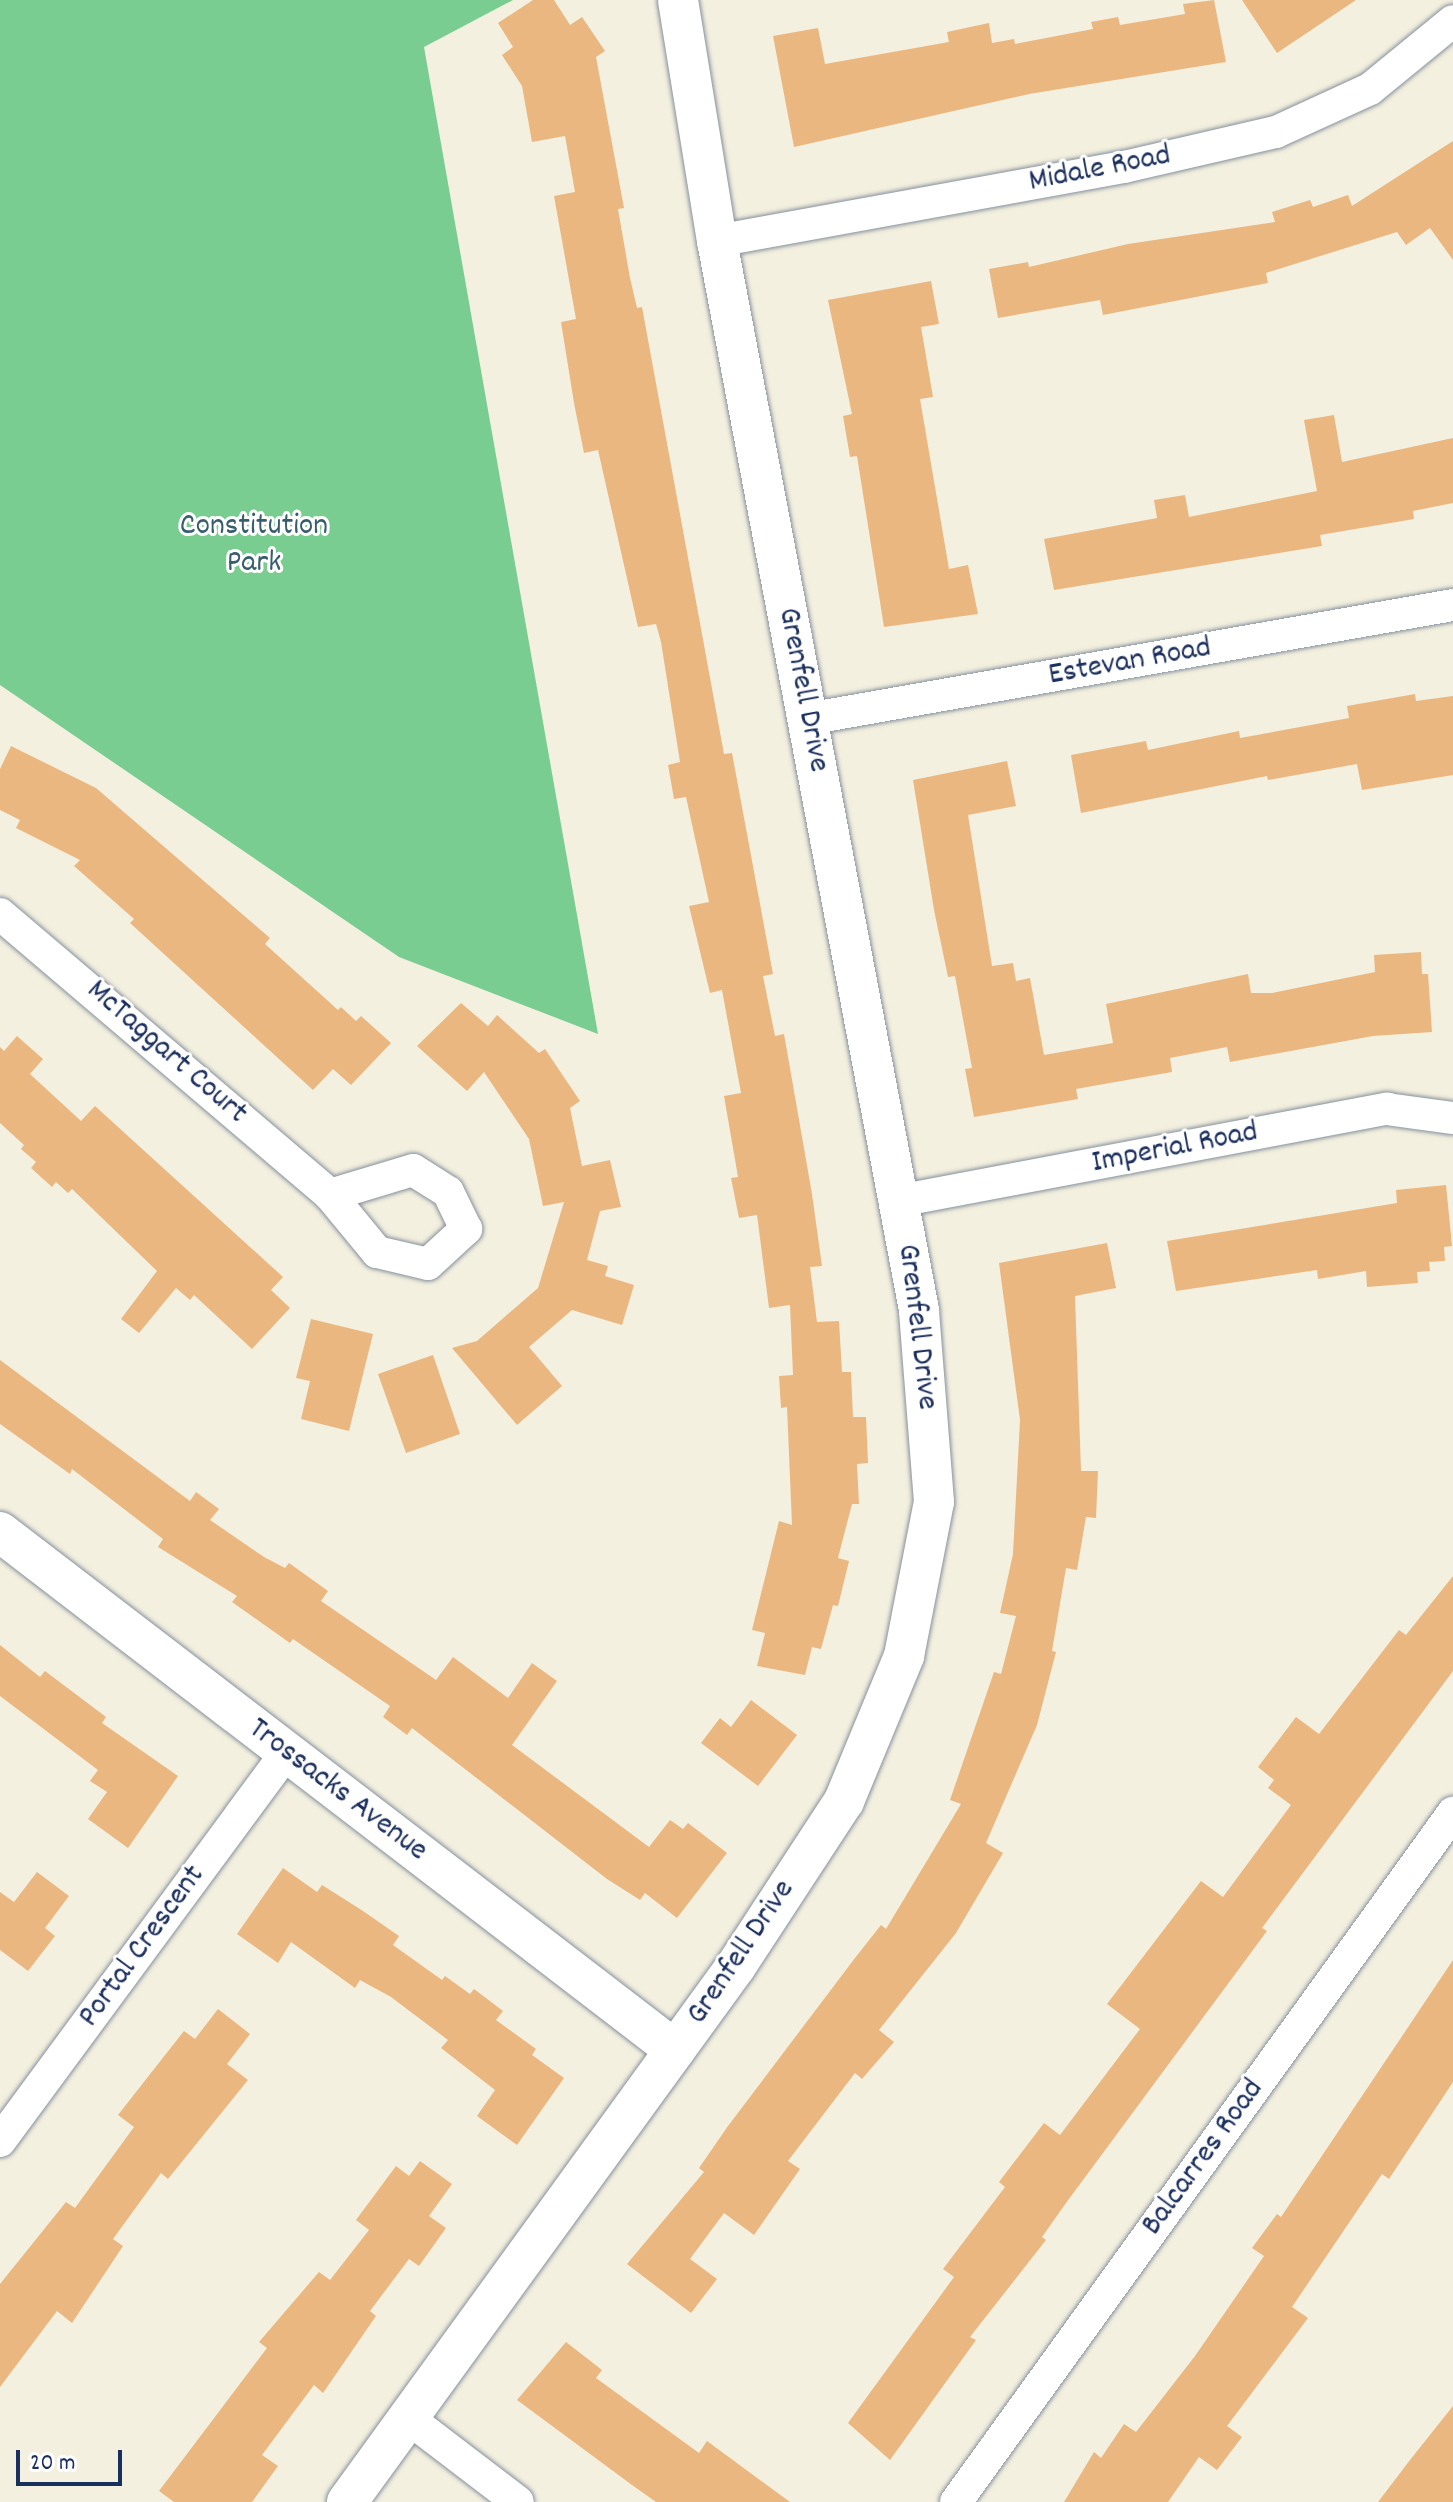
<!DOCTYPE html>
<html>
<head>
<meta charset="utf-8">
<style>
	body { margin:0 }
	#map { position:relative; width:1453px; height:2502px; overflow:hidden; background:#f3f0df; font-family:Dekko,sans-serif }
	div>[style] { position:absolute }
	.green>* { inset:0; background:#7acd90 }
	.building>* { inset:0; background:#eab781 }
	.roads { filter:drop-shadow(0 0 2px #87909e) drop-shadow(0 0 2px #87909e) }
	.minor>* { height:32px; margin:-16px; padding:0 16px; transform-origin:16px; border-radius:16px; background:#fff }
	.tertiary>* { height:40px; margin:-20px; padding:0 20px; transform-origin:20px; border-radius:20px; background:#fff }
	span { translate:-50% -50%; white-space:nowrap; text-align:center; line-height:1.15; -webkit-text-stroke:6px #fff; paint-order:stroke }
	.street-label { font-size:32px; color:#1b2f5e }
	.park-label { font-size:32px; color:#385e6d }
	.scale { position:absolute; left:16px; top:2450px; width:106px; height:36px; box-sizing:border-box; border:4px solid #1b2f5e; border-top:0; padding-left:10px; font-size:24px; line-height:28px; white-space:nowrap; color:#1b2f5e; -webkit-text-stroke:6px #fff; paint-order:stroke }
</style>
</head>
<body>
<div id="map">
	<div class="green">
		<i style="clip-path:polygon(0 0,513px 0,424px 47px,598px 1034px,399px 957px,0 685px)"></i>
	</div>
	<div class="building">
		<i style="clip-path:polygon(533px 0,554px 0,570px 25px,582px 17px,605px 51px,596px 57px,624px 208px,618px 209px,630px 278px,637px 308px,642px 307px,724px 754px,732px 753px,773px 974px,763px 976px,775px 1036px,784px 1034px,812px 1194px,822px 1266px,810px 1267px,817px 1322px,839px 1321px,842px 1372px,851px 1372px,853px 1417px,866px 1417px,868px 1463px,857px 1464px,859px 1504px,852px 1504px,838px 1558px,849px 1561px,838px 1606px,833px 1605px,821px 1649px,812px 1647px,805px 1675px,757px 1666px,765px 1633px,752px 1630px,779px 1521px,792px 1525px,787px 1407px,781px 1408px,779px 1376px,793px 1375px,790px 1305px,769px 1308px,757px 1215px,739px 1218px,731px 1178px,738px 1177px,724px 1096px,741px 1093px,722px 990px,710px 993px,689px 906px,709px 902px,686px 797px,674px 799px,668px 765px,680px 762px,661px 642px,656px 624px,638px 627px,598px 450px,584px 453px,574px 403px,561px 322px,576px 319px,554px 196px,575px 192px,565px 136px,532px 142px,522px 86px,502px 55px,513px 47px,498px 23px)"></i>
		<i style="clip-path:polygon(1214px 0,1226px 62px,1029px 94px,794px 147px,773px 36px,818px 28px,825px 64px,949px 42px,947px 32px,989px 23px,992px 43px,1014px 39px,1015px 44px,1093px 29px,1091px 22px,1118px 17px,1120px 25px,1185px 14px,1183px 4px)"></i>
		<i style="clip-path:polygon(1242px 0,1356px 0,1277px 53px)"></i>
		<i style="clip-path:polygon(1453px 141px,1453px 260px,1430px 228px,1406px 245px,1397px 232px,1266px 273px,1268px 283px,1103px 315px,1100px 300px,998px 318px,989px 269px,1028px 262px,1029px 267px,1128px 244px,1275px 222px,1272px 212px,1310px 200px,1313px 207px,1348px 195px,1352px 206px)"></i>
		<i style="clip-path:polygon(931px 281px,939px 324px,921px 327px,933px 397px,920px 399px,949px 569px,968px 565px,978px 614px,884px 627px,857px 456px,850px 457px,843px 416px,852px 414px,828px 300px)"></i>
		<i style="clip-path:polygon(1334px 415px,1342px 462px,1453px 438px,1453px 503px,1413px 511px,1414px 519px,1320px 535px,1322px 546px,1054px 590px,1044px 539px,1157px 518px,1154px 500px,1185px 495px,1189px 517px,1317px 491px,1304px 420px)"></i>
		<i style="clip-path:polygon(1415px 694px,1416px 701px,1453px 696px,1453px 775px,1362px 790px,1357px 764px,1268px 780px,1267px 776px,1081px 813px,1071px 755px,1146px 741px,1148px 750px,1239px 731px,1240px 738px,1349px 718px,1347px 706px)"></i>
		<i style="clip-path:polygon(11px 746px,96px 788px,270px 938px,265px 944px,338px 1010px,341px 1007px,356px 1021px,361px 1016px,391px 1043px,351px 1085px,333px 1069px,313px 1090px,130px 923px,134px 919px,74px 866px,80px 860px,16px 828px,20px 820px,0 810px,0 769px)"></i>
		<i style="clip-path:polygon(1007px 761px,1016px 806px,968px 815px,992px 966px,1013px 963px,1016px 981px,1030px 978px,1044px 1055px,1113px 1043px,1106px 1004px,1248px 974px,1251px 993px,1272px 993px,1375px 972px,1374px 955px,1421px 952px,1422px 974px,1428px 974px,1432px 1032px,1373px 1036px,1230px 1062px,1227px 1047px,1170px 1058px,1172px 1072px,1076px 1089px,1078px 1099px,974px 1117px,965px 1069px,972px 1068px,955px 976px,948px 977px,934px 910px,913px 780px)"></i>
		<i style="clip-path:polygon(461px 1003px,488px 1026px,497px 1015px,539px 1053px,545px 1049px,580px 1101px,570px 1108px,582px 1166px,610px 1160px,621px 1207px,600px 1211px,587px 1260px,608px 1266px,605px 1276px,634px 1285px,622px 1325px,572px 1310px,529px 1347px,562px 1386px,517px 1425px,452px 1348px,477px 1341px,538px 1288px,564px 1202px,543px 1206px,529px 1139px,484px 1072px,467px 1091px,417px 1046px)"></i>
		<i style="clip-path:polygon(17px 1036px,43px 1059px,30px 1074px,81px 1121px,95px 1106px,283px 1277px,271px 1290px,290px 1308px,252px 1349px,194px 1295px,190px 1300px,176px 1288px,139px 1333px,121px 1319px,157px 1271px,72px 1189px,68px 1193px,56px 1182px,52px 1187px,31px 1168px,36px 1162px,21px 1149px,24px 1145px,0 1123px,0 1047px,4px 1051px)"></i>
		<i style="clip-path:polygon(1446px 1185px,1452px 1246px,1444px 1247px,1445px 1261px,1429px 1262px,1430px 1271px,1417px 1272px,1418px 1283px,1367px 1287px,1366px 1271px,1318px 1279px,1317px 1270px,1176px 1291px,1167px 1241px,1397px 1203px,1396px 1190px)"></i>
		<i style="clip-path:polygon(1107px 1243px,1116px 1288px,1075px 1296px,1081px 1471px,1098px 1471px,1096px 1518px,1086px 1517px,1077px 1570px,1066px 1568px,1052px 1651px,1056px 1652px,1037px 1725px,986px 1843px,1003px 1853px,956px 1933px,879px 2030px,894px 2042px,862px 2079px,855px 2073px,788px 2161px,800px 2169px,754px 2235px,724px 2213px,690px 2259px,717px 2279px,691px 2313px,627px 2264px,704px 2172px,699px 2168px,728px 2126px,855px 1958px,881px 1925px,886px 1929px,961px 1804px,950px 1800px,994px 1672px,1001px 1674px,1016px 1616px,1000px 1613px,1013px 1554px,1020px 1420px,999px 1263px)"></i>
		<i style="clip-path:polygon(311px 1319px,373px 1334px,349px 1431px,301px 1419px,310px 1381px,296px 1378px)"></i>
		<i style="clip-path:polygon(433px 1355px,460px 1434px,406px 1453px,378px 1374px)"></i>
		<i style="clip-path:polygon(0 1360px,190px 1501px,196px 1492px,219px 1509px,210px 1520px,264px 1557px,285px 1568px,289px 1563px,328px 1591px,321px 1601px,436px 1680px,453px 1657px,508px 1698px,532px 1663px,557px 1681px,512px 1745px,649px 1847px,670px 1820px,683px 1829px,688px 1823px,727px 1853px,677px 1918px,645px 1893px,640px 1900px,607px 1879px,412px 1728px,407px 1735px,383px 1717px,390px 1706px,293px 1639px,290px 1643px,232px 1602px,237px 1596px,158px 1547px,163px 1539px,72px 1469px,70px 1474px,0 1424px)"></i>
		<i style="clip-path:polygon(1453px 1576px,1453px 1671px,1262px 1928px,1267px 1931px,1066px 2203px,1042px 2237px,1046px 2240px,970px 2337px,976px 2340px,890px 2460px,848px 2423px,954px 2277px,943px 2269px,1005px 2187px,999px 2182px,1044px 2123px,1060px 2135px,1140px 2029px,1107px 2004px,1201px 1881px,1223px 1897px,1291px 1805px,1268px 1788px,1274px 1780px,1258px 1767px,1296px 1717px,1319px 1734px,1399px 1630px,1406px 1635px)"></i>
		<i style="clip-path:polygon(0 1645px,40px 1677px,45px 1671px,106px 1717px,102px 1723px,178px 1776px,128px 1848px,88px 1819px,107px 1792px,90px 1781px,98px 1770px,0 1696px)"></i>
		<i style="clip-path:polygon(751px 1700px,797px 1735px,758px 1786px,701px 1743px,720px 1718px,731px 1727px)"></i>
		<i style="clip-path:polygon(283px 1868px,317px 1892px,322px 1885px,363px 1911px,399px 1936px,393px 1945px,442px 1980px,445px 1976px,470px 1994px,474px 1989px,503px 2011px,496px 2020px,536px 2049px,532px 2055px,564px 2078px,517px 2145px,477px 2116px,495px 2090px,441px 2048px,448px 2040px,391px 1997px,360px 1980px,355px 1988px,291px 1942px,278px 1963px,237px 1934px)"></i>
		<i style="clip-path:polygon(37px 1872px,69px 1896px,45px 1928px,55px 1936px,28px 1971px,0 1950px,0 1892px,14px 1902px)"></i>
		<i style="clip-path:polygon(1453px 1960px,1453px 2082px,1389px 2179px,1382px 2174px,1292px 2307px,1308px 2318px,1227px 2426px,1242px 2437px,1217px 2470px,1199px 2457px,1168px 2502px,1064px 2502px,1094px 2452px,1101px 2458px,1124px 2424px,1136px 2432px,1195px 2356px,1264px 2256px,1252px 2248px,1277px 2214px,1281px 2217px)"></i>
		<i style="clip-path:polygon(218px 2009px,250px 2034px,227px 2064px,248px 2080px,168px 2179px,161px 2173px,113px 2239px,123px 2246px,72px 2323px,57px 2311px,0 2387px,0 2284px,66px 2202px,75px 2208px,134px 2127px,118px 2115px,147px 2078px,184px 2031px,195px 2039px)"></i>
		<i style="clip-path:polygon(420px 2161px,452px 2184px,429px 2216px,446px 2228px,419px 2266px,409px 2259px,370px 2311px,376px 2316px,323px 2393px,314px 2385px,262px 2455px,278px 2466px,252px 2502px,174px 2502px,159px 2491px,267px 2348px,259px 2342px,319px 2272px,330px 2280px,369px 2230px,356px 2220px,396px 2166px,409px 2176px)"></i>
		<i style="clip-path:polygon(566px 2342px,602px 2370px,596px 2378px,699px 2453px,707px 2441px,790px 2502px,656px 2502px,632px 2485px,517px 2400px)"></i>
		<i style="clip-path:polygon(1453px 2406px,1453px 2502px,1378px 2502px,1410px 2460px)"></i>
	</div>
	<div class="roads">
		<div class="minor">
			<i style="left:717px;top:241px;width:414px;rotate:-10.3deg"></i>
			<i style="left:1124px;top:167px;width:156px;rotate:-13deg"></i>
			<i style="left:1276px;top:132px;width:103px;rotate:-24.6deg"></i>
			<i style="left:1370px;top:89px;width:107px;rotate:-39.3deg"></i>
			<i style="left:807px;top:719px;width:656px;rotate:-10.01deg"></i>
			<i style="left:0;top:914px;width:433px;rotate:40.4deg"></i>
			<i style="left:330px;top:1195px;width:74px;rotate:50.5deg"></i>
			<i style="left:377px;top:1252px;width:52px;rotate:13.2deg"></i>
			<i style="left:428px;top:1264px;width:52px;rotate:-42.6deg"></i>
			<i style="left:466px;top:1229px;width:41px;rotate:-115.9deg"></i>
			<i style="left:448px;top:1192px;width:41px;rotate:-147.8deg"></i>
			<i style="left:413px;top:1170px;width:87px;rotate:163.2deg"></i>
			<i style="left:898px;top:1201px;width:498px;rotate:-10.7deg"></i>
			<i style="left:1387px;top:1109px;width:67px;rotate:7.8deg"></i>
			<i style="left:0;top:2141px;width:482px;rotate:-53.6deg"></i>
			<i style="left:408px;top:2418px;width:138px;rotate:37.4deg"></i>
			<i style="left:956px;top:2502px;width:850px;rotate:-54.2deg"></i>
		</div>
		<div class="tertiary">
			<i style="left:0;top:1532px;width:851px;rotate:37.5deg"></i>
			<i style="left:347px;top:2502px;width:662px;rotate:-54.03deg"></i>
			<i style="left:736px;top:1966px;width:197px;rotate:-56.8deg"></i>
			<i style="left:844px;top:1801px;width:157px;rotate:-67.5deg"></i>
			<i style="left:904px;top:1656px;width:157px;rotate:-79deg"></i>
			<i style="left:934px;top:1502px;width:193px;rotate:-94.5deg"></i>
			<i style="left:919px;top:1310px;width:1088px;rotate:-100.7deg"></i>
			<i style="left:717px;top:241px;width:244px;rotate:-99.2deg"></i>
		</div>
	</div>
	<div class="street-label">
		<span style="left:1100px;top:170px;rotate:-11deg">Midale Road</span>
		<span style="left:1130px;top:663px;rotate:-10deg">Estevan Road</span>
		<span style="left:802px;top:690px;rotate:79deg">Grenfell Drive</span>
		<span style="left:166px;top:1053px;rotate:41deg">McTaggart Court</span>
		<span style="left:1175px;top:1149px;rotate:-11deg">Imperial Road</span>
		<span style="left:916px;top:1327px;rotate:83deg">Grenfell Drive</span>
		<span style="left:337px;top:1791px;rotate:37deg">Trossacks Avenue</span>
		<span style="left:143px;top:1947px;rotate:-54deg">Portal Crescent</span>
		<span style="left:742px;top:1953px;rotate:-56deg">Grenfell Drive</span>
		<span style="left:1204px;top:2158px;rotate:-54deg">Balcarres Road</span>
	</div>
	<div class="park-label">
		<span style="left:254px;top:546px">Constitution<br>Park</span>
	</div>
	<div class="scale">20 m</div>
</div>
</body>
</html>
